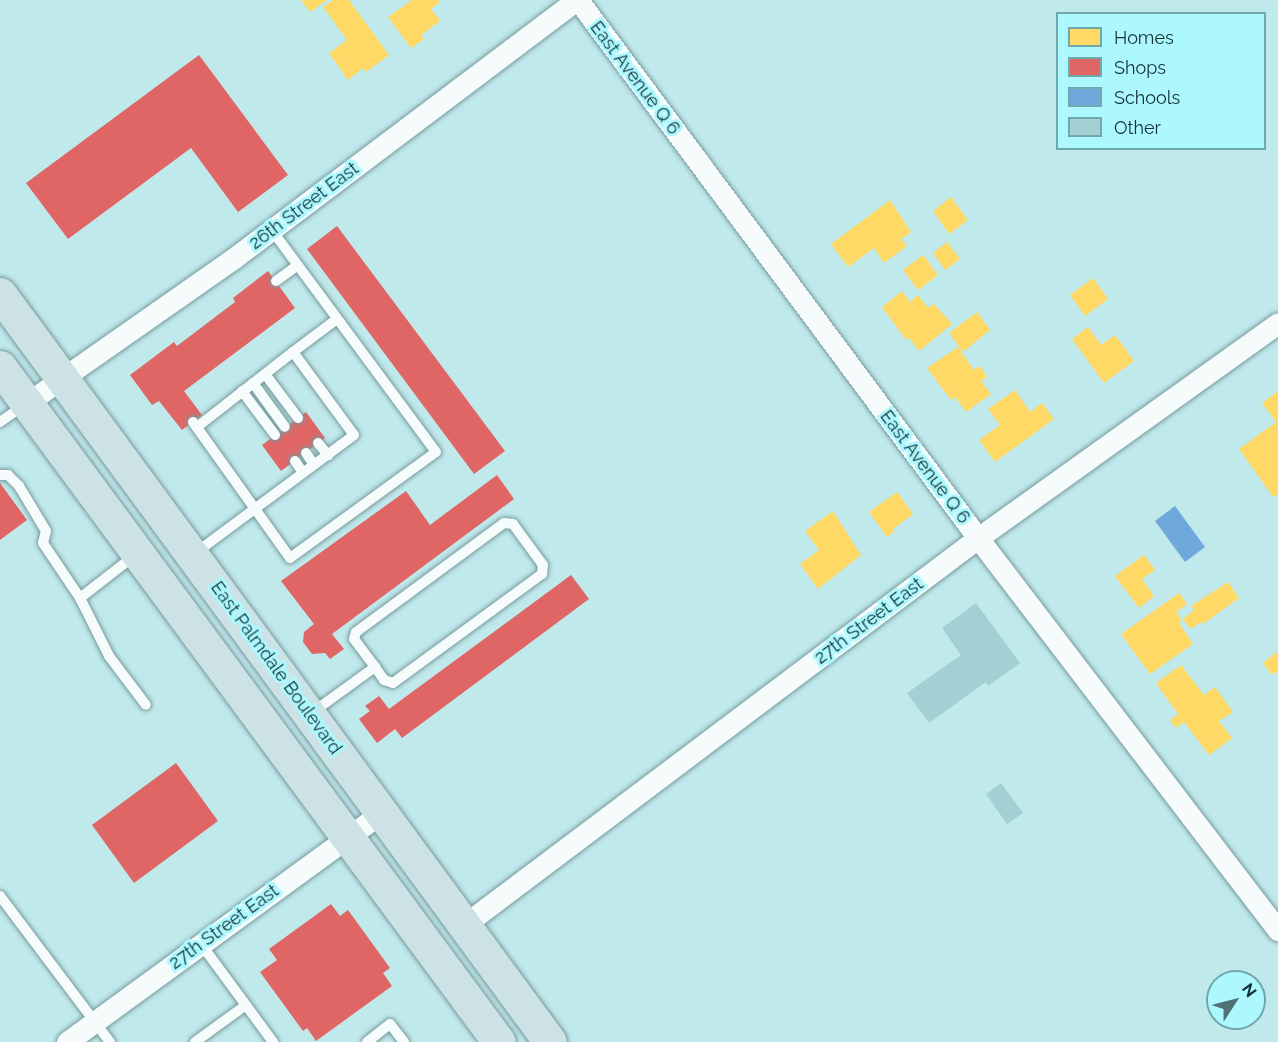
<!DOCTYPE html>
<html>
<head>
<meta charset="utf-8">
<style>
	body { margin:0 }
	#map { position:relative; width:1278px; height:1042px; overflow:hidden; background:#c0e9ec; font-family:Raleway,sans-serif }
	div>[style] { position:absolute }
	.homes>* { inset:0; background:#ffd966 }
	.shops>* { inset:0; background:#e06666 }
	.schools>* { inset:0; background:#6fa8dc }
	.building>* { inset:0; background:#a4d0d3 }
	.roads { filter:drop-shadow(0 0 2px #789a9d) drop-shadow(0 0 2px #789a9d) }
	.service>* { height:10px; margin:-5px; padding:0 5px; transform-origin:5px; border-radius:5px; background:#f6fcfc }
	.minor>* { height:21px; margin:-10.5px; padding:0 10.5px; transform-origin:10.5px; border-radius:10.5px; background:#f6fcfc }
	.trunk>* { height:33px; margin:-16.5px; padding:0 16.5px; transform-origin:16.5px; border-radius:16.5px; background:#cce2e4 }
	span { translate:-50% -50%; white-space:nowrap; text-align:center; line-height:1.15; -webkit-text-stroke:6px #adf8ff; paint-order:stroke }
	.street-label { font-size:18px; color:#133235 }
	.legend { position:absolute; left:1056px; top:12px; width:210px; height:138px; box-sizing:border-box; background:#adf8ff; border:2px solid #6fa9ae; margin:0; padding:8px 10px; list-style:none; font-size:18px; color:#133235 }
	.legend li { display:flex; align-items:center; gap:12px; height:30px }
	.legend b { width:30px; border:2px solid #6fa9ae }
	.north { position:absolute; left:1206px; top:970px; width:60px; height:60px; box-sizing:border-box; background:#adf8ff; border:2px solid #6fa9ae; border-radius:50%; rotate:54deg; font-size:16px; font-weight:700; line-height:24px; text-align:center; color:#133235 }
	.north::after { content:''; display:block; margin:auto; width:21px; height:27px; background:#507275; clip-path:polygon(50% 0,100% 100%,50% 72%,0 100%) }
</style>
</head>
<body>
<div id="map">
	<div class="homes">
		<i style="clip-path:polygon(301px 0,327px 0,310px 12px)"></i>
		<i style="clip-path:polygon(333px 0,349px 0,389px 55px,366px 72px,363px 68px,348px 80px,329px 53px,347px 40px,323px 7px)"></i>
		<i style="clip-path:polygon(412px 0,438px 0,440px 2px,431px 9px,440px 21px,421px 35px,424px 39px,411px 48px,388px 17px)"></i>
		<i style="clip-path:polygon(951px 197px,968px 220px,949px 234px,933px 211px)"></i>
		<i style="clip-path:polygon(890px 200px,911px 232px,901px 239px,907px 246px,884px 263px,874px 248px,848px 267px,831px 244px)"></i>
		<i style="clip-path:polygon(947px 242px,960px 259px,945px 270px,933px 253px)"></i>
		<i style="clip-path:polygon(923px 255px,938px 275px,918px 290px,903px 270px)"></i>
		<i style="clip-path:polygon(1093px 278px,1108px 299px,1085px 316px,1070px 295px)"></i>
		<i style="clip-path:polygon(902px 291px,910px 302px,918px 295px,928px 308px,934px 304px,952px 324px,919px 351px,909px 338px,906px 340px,882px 307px)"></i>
		<i style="clip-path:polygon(977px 312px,990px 330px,963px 352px,949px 333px)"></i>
		<i style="clip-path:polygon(1088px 327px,1101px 345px,1115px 335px,1134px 361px,1104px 383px,1072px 339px)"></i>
		<i style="clip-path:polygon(958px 347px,974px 370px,980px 366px,987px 377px,981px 381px,991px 394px,966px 412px,955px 397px,951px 400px,927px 368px)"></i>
		<i style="clip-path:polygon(1015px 390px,1030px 412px,1042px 403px,1054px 419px,995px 462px,979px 440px,1000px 425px,988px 409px)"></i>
		<i style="clip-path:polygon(1278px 391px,1278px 494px,1273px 497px,1239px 449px,1276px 422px,1262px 403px)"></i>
		<i style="clip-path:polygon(897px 492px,913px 514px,893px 529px,894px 532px,887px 537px,869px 512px)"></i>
		<i style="clip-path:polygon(833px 511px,861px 555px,818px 589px,800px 564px,819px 550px,805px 531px)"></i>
		<i style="clip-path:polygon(1144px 555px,1155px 570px,1142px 579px,1154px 596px,1139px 608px,1115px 576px)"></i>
		<i style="clip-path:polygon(1228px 582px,1239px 598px,1203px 624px,1201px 622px,1190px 629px,1183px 619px,1194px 610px,1191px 606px)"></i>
		<i style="clip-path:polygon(1179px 593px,1187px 604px,1176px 612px,1182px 621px,1179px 623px,1193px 644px,1150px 674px,1121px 634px)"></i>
		<i style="clip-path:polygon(1278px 651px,1278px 671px,1272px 675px,1263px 663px)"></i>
		<i style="clip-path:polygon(1181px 665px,1204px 695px,1215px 687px,1233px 712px,1219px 721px,1232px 738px,1209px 755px,1184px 722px,1176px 728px,1170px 720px,1178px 714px,1156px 683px)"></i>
	</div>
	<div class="shops">
		<i style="clip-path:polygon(199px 55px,288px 175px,238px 212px,191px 148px,68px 239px,26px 183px)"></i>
		<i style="clip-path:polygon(337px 226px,505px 451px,474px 474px,307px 249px)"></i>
		<i style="clip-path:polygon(268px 271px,295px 308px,184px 391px,202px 415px,182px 430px,159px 401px,152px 405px,130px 375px,174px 342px,177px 346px,235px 302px,233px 298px)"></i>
		<i style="clip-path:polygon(306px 412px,325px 438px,281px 471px,262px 445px)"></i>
		<i style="clip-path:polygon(497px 475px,514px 499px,332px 634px,344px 649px,330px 659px,325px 653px,312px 654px,303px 642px,304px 632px,314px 624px,281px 581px,406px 491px,430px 525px)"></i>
		<i style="clip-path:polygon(0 483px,27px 520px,0 540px)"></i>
		<i style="clip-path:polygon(571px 575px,589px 599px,402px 738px,395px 729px,377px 743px,359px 719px,370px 711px,365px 706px,379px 696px,389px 709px)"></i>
		<i style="clip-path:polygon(176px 763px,218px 821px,134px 883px,92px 825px)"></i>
		<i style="clip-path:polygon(331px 904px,340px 916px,348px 910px,390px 968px,383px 973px,392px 986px,316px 1041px,307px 1028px,303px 1031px,260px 972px,277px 960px,269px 949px)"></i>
	</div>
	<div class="schools">
		<i style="clip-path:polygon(1175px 506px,1205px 547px,1185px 562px,1155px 521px)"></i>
	</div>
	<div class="building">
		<i style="clip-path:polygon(976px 603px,1020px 663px,988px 686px,986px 682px,929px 723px,907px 693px,961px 655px,942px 628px)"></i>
		<i style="clip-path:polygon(1001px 783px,1023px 813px,1007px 824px,986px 794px)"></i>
	</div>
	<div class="roads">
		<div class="service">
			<i style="left:276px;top:281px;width:27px;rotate:-36deg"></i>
			<i style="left:293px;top:352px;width:55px;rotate:-36.9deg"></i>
			<i style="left:265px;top:374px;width:55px;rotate:53.1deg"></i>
			<i style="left:253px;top:383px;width:54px;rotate:54deg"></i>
			<i style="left:242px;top:391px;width:55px;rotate:53.1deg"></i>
			<i style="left:0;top:422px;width:29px;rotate:-35deg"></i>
			<i style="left:193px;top:422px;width:167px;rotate:54.5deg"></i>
			<i style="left:290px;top:558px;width:180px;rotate:-36deg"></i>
			<i style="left:436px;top:452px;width:276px;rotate:-126.5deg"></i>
			<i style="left:318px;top:443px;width:16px;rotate:50deg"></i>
			<i style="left:306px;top:453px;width:14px;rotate:56deg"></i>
			<i style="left:295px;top:461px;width:14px;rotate:56deg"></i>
			<i style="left:0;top:475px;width:8px"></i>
			<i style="left:8px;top:475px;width:16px;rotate:45deg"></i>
			<i style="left:19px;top:486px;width:52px;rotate:59deg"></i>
			<i style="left:46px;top:531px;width:12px;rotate:104deg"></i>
			<i style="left:43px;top:543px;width:66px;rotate:56.1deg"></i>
			<i style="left:80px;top:598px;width:65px;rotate:63.4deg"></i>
			<i style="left:109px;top:656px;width:61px;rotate:52.9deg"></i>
			<i style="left:194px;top:554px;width:199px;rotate:-36.6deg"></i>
			<i style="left:354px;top:435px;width:103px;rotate:-126.3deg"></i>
			<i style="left:293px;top:352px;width:122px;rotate:142deg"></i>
			<i style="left:80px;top:598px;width:68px;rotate:-37.9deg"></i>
			<i style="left:313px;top:712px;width:77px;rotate:-36deg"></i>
			<i style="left:375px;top:667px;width:16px;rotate:55deg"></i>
			<i style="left:384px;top:680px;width:9px;rotate:18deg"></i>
			<i style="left:393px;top:683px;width:185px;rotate:-36.2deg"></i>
			<i style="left:542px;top:574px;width:9px;rotate:-84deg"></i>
			<i style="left:543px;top:565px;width:51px;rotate:-126.2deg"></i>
			<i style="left:513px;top:524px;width:9px;rotate:-174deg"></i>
			<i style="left:504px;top:523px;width:184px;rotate:143.6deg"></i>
			<i style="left:356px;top:632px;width:7px;rotate:106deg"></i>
			<i style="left:354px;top:639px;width:35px;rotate:53deg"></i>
			<i style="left:0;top:896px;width:183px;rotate:53deg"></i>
			<i style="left:201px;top:944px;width:122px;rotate:53.7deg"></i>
			<i style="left:195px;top:1042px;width:63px;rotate:-36deg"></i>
			<i style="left:367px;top:1042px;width:29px;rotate:-38deg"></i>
			<i style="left:390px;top:1024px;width:23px;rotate:52deg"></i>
		</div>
		<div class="minor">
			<i style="left:578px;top:0;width:670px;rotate:53.37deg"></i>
			<i style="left:978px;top:538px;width:494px;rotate:52.6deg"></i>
			<i style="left:27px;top:403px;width:253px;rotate:-35deg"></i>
			<i style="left:234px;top:258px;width:428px;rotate:-37deg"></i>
			<i style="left:464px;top:925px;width:643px;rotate:-36.98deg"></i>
			<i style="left:978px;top:538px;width:369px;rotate:-35.6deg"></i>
			<i style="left:67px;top:1042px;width:390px;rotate:-36.1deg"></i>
		</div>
		<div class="trunk">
			<i style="left:0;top:294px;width:928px;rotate:53.67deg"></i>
			<i style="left:0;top:367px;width:839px;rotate:53.53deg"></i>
		</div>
	</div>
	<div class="street-label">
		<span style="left:635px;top:78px;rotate:53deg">East Avenue Q 6</span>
		<span style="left:304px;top:206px;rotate:-37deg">26th Street East</span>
		<span style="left:925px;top:467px;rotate:53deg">East Avenue Q 6</span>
		<span style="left:869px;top:621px;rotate:-37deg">27th Street East</span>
		<span style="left:276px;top:668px;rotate:54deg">East Palmdale Boulevard</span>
		<span style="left:224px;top:927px;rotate:-36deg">27th Street East</span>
	</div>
	<ul class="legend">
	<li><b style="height:16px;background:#ffd966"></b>Homes</li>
	<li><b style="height:16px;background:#e06666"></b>Shops</li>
	<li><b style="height:16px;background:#6fa8dc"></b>Schools</li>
	<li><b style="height:16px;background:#a4d0d3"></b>Other</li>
	</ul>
	<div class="north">N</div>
</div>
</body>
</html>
